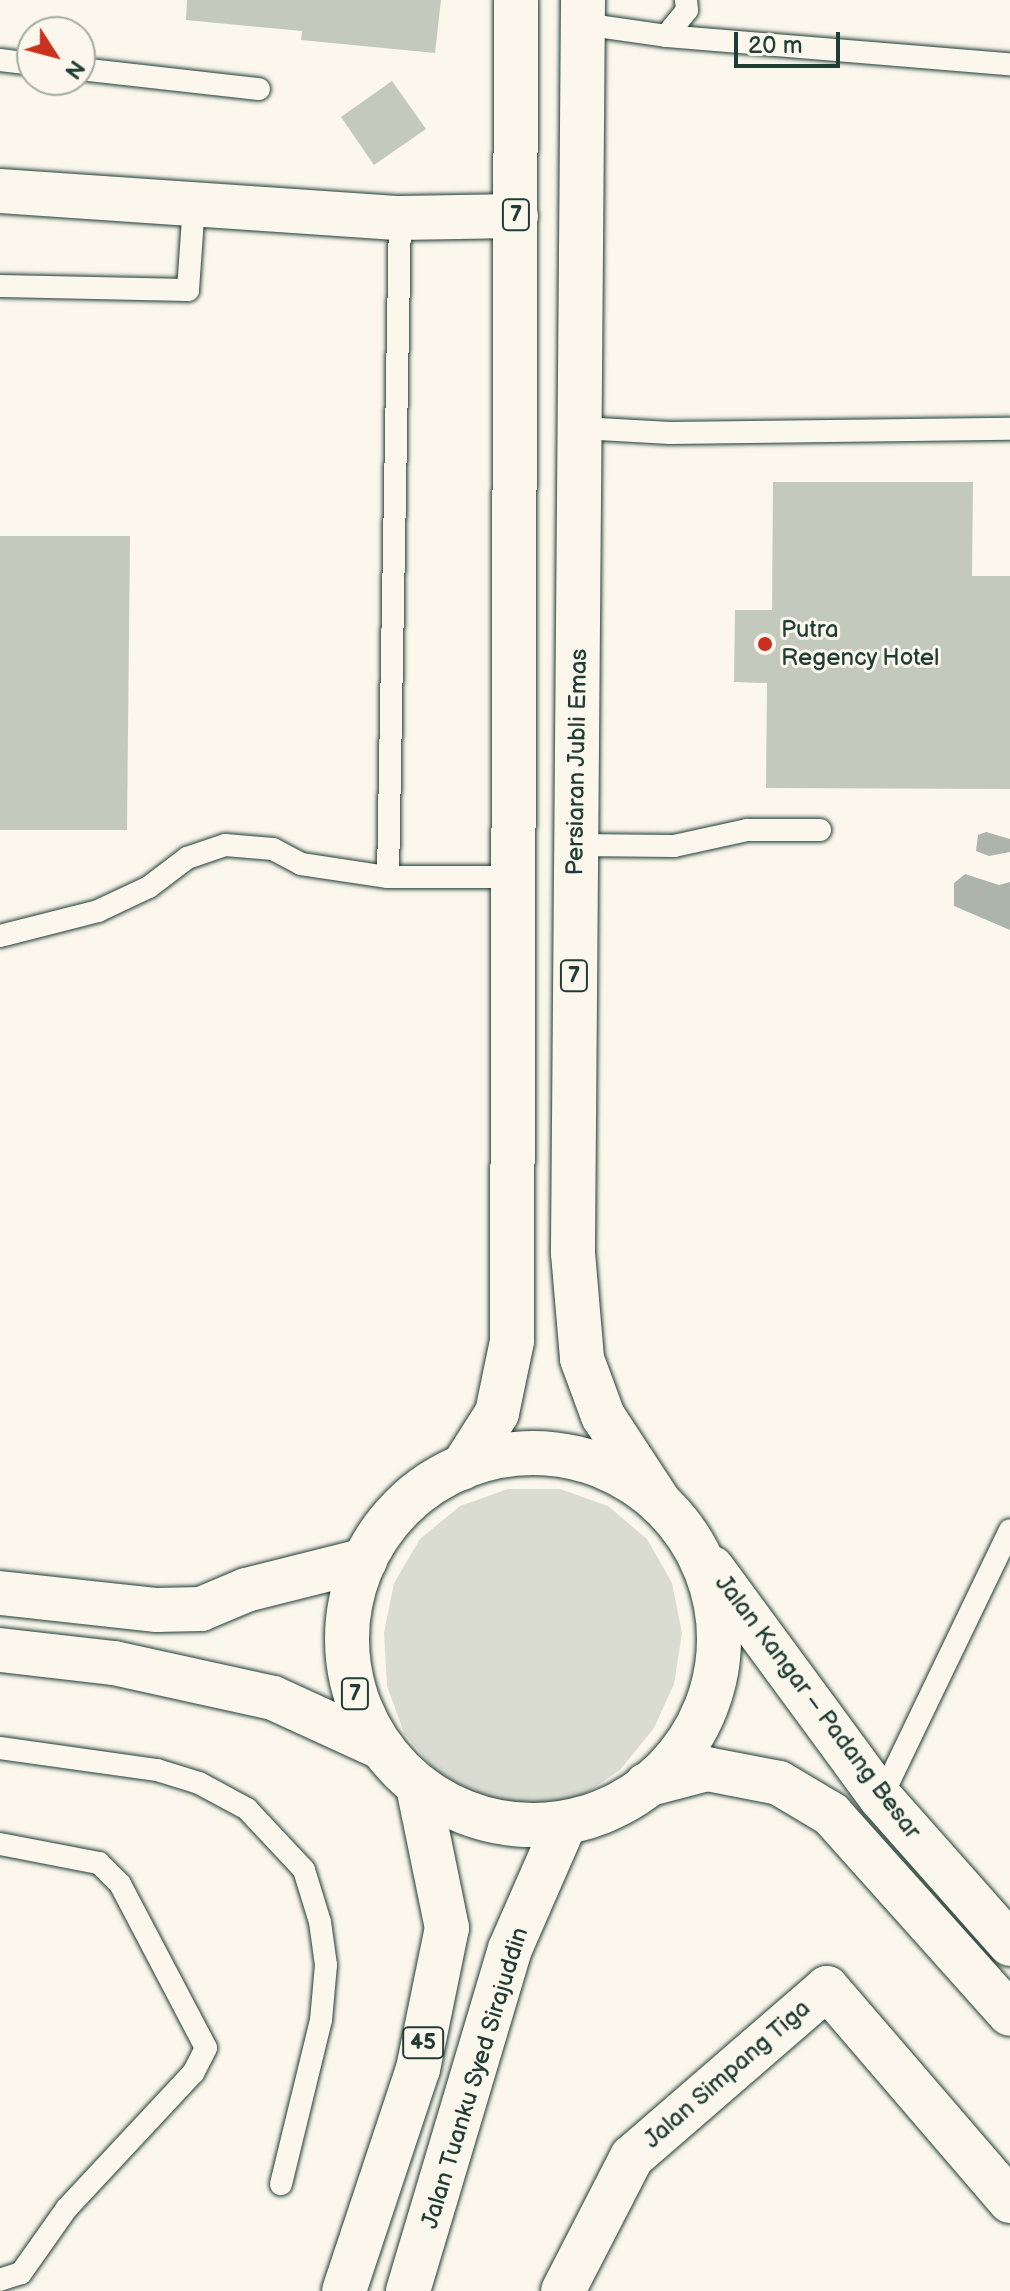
<!DOCTYPE html>
<html>
<head>
<meta charset="utf-8">
<style>
	body { margin:0 }
	#map { position:relative; width:1010px; height:2291px; overflow:hidden; background:#fbf7ec; font-family:"Balsamiq Sans",sans-serif }
	div>[style] { position:absolute }
	.green>* { inset:0; background:#dbdcd1 }
	.water>* { inset:0; background:#adb4aa }
	.building>* { inset:0; background:#c4c9be }
	.roads { filter:drop-shadow(0 0 2px #1f3d34) drop-shadow(0 0 2px #1f3d34) }
	.service>* { height:22px; margin:-11px; padding:0 11px; transform-origin:11px; border-radius:11px; background:#fbf7ec }
	.minor>* { height:44px; margin:-22px; padding:0 22px; transform-origin:22px; border-radius:22px; background:#fbf7ec }
	.secondary>* { height:44px; margin:-22px; padding:0 22px; transform-origin:22px; border-radius:22px; background:#fbf7ec }
	.primary>* { height:44px; margin:-22px; padding:0 22px; transform-origin:22px; border-radius:22px; background:#fbf7ec }
	.trunk>* { height:44px; margin:-22px; padding:0 22px; transform-origin:22px; border-radius:22px; background:#fbf7ec }
	.trunk>.ring { margin:-22px; padding:0; box-sizing:content-box; background:none; border:44px solid #fbf7ec; border-radius:50% }
	.dots>* { width:22px; height:22px; translate:-50% -50%; box-sizing:border-box; border:4px solid #fbf7ec; border-radius:50% }
	span { translate:-50% -50%; white-space:nowrap; text-align:center; line-height:1.15; -webkit-text-stroke:6px #fbf7ec; paint-order:stroke }
	.shield-label span { padding:2px 6px; background:#fbf7ec; border:2px solid; border-radius:6px; -webkit-text-stroke-width:0 }
	.shield-label { font-size:22px; color:#1f3d34; font-weight:700 }
	.poi-label { font-size:24px; color:#1f3d34 }
	.left { translate:0 -50%; text-align:left }
	.street-label { font-size:24px; color:#1f3d34 }
	.north { position:absolute; left:16px; top:16px; width:80px; height:80px; box-sizing:border-box; background:#fbf7ec; border:2px solid #a3ada2; border-radius:50%; rotate:126deg; font-size:22px; font-weight:700; line-height:32px; text-align:center; color:#1f3d34 }
	.north::after { content:''; display:block; margin:auto; width:28px; height:36px; background:#c8321e; clip-path:polygon(50% 0,100% 100%,50% 72%,0 100%) }
	.scale { position:absolute; left:734px; top:32px; width:106px; height:36px; box-sizing:border-box; border:4px solid #1f3d34; border-top:0; padding-left:10px; font-size:24px; line-height:28px; white-space:nowrap; color:#1f3d34; -webkit-text-stroke:6px #fbf7ec; paint-order:stroke }
</style>
</head>
<body>
<div id="map">
	<div class="green">
		<i style="clip-path:polygon(508px 1489px,560px 1489px,608px 1506px,647px 1539px,672px 1583px,682px 1633px,674px 1684px,654px 1728px,620px 1770px,582px 1796px,537px 1806px,488px 1802px,441px 1777px,404px 1733px,387px 1686px,384px 1633px,394px 1583px,420px 1539px,460px 1506px)"></i>
	</div>
	<div class="water">
		<i style="clip-path:polygon(986px 832px,1010px 839px,1010px 852px,989px 856px,976px 851px,978px 835px)"></i>
		<i style="clip-path:polygon(965px 874px,999px 885px,1010px 882px,1010px 930px,954px 906px,954px 883px)"></i>
	</div>
	<div class="building">
		<i style="clip-path:polygon(187px 0,441px 0,435px 53px,301px 40px,302px 31px,186px 20px)"></i>
		<i style="clip-path:polygon(392px 81px,426px 129px,374px 165px,341px 117px)"></i>
		<i style="clip-path:polygon(773px 482px,973px 482px,972px 576px,1010px 576px,1010px 789px,766px 788px,767px 683px,734px 682px,735px 610px,772px 610px)"></i>
		<i style="clip-path:polygon(0 536px,130px 536px,127px 830px,0 830px)"></i>
	</div>
	<div class="roads">
		<div class="service">
			<i style="left:583px;top:24px;width:84px;rotate:8.2deg"></i>
			<i style="left:666px;top:36px;width:33px;rotate:-51deg"></i>
			<i style="left:687px;top:10px;width:10px;rotate:-96deg"></i>
			<i style="left:666px;top:36px;width:345px;rotate:4.7deg"></i>
			<i style="left:0;top:60px;width:32px;rotate:7deg"></i>
			<i style="left:80px;top:69px;width:180px;rotate:6.4deg"></i>
			<i style="left:0;top:286px;width:188px;rotate:1.2deg"></i>
			<i style="left:188px;top:290px;width:86px;rotate:-86deg"></i>
			<i style="left:581px;top:428px;width:89px;rotate:3.2deg"></i>
			<i style="left:670px;top:433px;width:340px;rotate:-0.7deg"></i>
			<i style="left:576px;top:845px;width:98px;rotate:0.6deg"></i>
			<i style="left:674px;top:846px;width:75px;rotate:-12.4deg"></i>
			<i style="left:747px;top:830px;width:73px"></i>
			<i style="left:388px;top:877px;width:659px;rotate:-88.96deg"></i>
			<i style="left:0;top:936px;width:101px;rotate:-14.3deg"></i>
			<i style="left:98px;top:911px;width:56px;rotate:-25.2deg"></i>
			<i style="left:149px;top:887px;width:48px;rotate:-37.3deg"></i>
			<i style="left:187px;top:858px;width:40px;rotate:-18.9deg"></i>
			<i style="left:225px;top:845px;width:48px;rotate:4.8deg"></i>
			<i style="left:273px;top:849px;width:32px;rotate:28deg"></i>
			<i style="left:301px;top:864px;width:88px;rotate:8.5deg"></i>
			<i style="left:388px;top:877px;width:126px"></i>
			<i style="left:0;top:1748px;width:159px;rotate:8deg"></i>
			<i style="left:157px;top:1770px;width:44px;rotate:17.2deg"></i>
			<i style="left:199px;top:1783px;width:55px;rotate:28.4deg"></i>
			<i style="left:247px;top:1809px;width:83px;rotate:46.9deg"></i>
			<i style="left:304px;top:1870px;width:54px;rotate:72.9deg"></i>
			<i style="left:320px;top:1922px;width:43px;rotate:82.1deg"></i>
			<i style="left:326px;top:1965px;width:55px;rotate:95.2deg"></i>
			<i style="left:321px;top:2020px;width:169px;rotate:103.7deg"></i>
			<i style="left:881px;top:1798px;width:297px;rotate:-64.3deg"></i>
			<i style="left:0;top:1844px;width:101px;rotate:10.9deg"></i>
			<i style="left:99px;top:1863px;width:30px;rotate:45deg"></i>
			<i style="left:120px;top:1884px;width:185px;rotate:62.3deg"></i>
			<i style="left:206px;top:2048px;width:28px;rotate:117deg"></i>
			<i style="left:193px;top:2073px;width:185px;rotate:133deg"></i>
			<i style="left:67px;top:2208px;width:80px;rotate:125.3deg"></i>
			<i style="left:21px;top:2273px;width:22px;rotate:162deg"></i>
		</div>
		<div class="minor">
			<i style="left:0;top:191px;width:401px;rotate:3.9deg"></i>
			<i style="left:400px;top:218px;width:116px;rotate:-1deg"></i>
			<i style="left:563px;top:2291px;width:151px;rotate:-62.8deg"></i>
			<i style="left:632px;top:2157px;width:258px;rotate:-40.9deg"></i>
			<i style="left:827px;top:1988px;width:281px;rotate:49.3deg"></i>
		</div>
		<div class="secondary">
			<i style="left:0;top:1593px;width:158px;rotate:6.2deg"></i>
			<i style="left:157px;top:1610px;width:44px;rotate:-1.3deg"></i>
			<i style="left:201px;top:1609px;width:49px;rotate:-22.9deg"></i>
			<i style="left:246px;top:1590px;width:123px;rotate:-14.1deg"></i>
			<i style="left:0;top:1650px;width:115px;rotate:6.5deg"></i>
			<i style="left:114px;top:1663px;width:163px;rotate:12.4deg"></i>
			<i style="left:273px;top:1698px;width:118px;rotate:24.6deg"></i>
		</div>
		<div class="primary">
			<i style="left:583px;top:0;width:1253px;rotate:90.46deg"></i>
			<i style="left:573px;top:1253px;width:106px;rotate:85.1deg"></i>
			<i style="left:582px;top:1359px;width:61px;rotate:69.8deg"></i>
			<i style="left:603px;top:1416px;width:104px;rotate:56.8deg"></i>
			<i style="left:462px;top:1468px;width:65px;rotate:-57.5deg"></i>
			<i style="left:497px;top:1413px;width:74px;rotate:-78.2deg"></i>
			<i style="left:512px;top:1341px;width:1341px;rotate:-89.83deg"></i>
		</div>
		<div class="trunk">
			<i class="ring" style="left:347px;top:1453px;width:328px;height:328px"></i>
			<i style="left:712px;top:1568px;width:285px;rotate:53.7deg"></i>
			<i style="left:881px;top:1798px;width:195px;rotate:48.5deg"></i>
			<i style="left:646px;top:1785px;width:63px;rotate:-14.7deg"></i>
			<i style="left:707px;top:1769px;width:73px;rotate:11deg"></i>
			<i style="left:779px;top:1783px;width:61px;rotate:30.8deg"></i>
			<i style="left:831px;top:1814px;width:268px;rotate:48.2deg"></i>
			<i style="left:344px;top:2291px;width:234px;rotate:-71.6deg"></i>
			<i style="left:418px;top:2069px;width:144px;rotate:-78.4deg"></i>
			<i style="left:447px;top:1928px;width:144px;rotate:-101.6deg"></i>
			<i style="left:408px;top:2291px;width:357px;rotate:-73.4deg"></i>
			<i style="left:510px;top:1949px;width:137px;rotate:-66.4deg"></i>
		</div>
	</div>
	<div class="dots">
		<i style="left:765px;top:644px;background:#c8321e"></i>
	</div>
	<div class="shield-label">
		<span style="left:516px;top:215px">7</span>
		<span style="left:574px;top:976px">7</span>
		<span style="left:355px;top:1694px">7</span>
		<span style="left:423px;top:2043px">45</span>
	</div>
	<div class="poi-label">
		<span class="left" style="left:781px;top:644px">Putra<br>Regency Hotel</span>
	</div>
	<div class="street-label">
		<span style="left:577px;top:762px;rotate:-89deg">Persiaran Jubli Emas</span>
		<span style="left:818px;top:1707px;rotate:53deg">Jalan Kangar – Padang Besar</span>
		<span style="left:727px;top:2074px;rotate:-41deg">Jalan Simpang Tiga</span>
		<span style="left:475px;top:2078px;rotate:-73deg">Jalan Tuanku Syed Sirajuddin</span>
	</div>
	<div class="north">N</div>
	<div class="scale">20 m</div>
</div>
</body>
</html>
